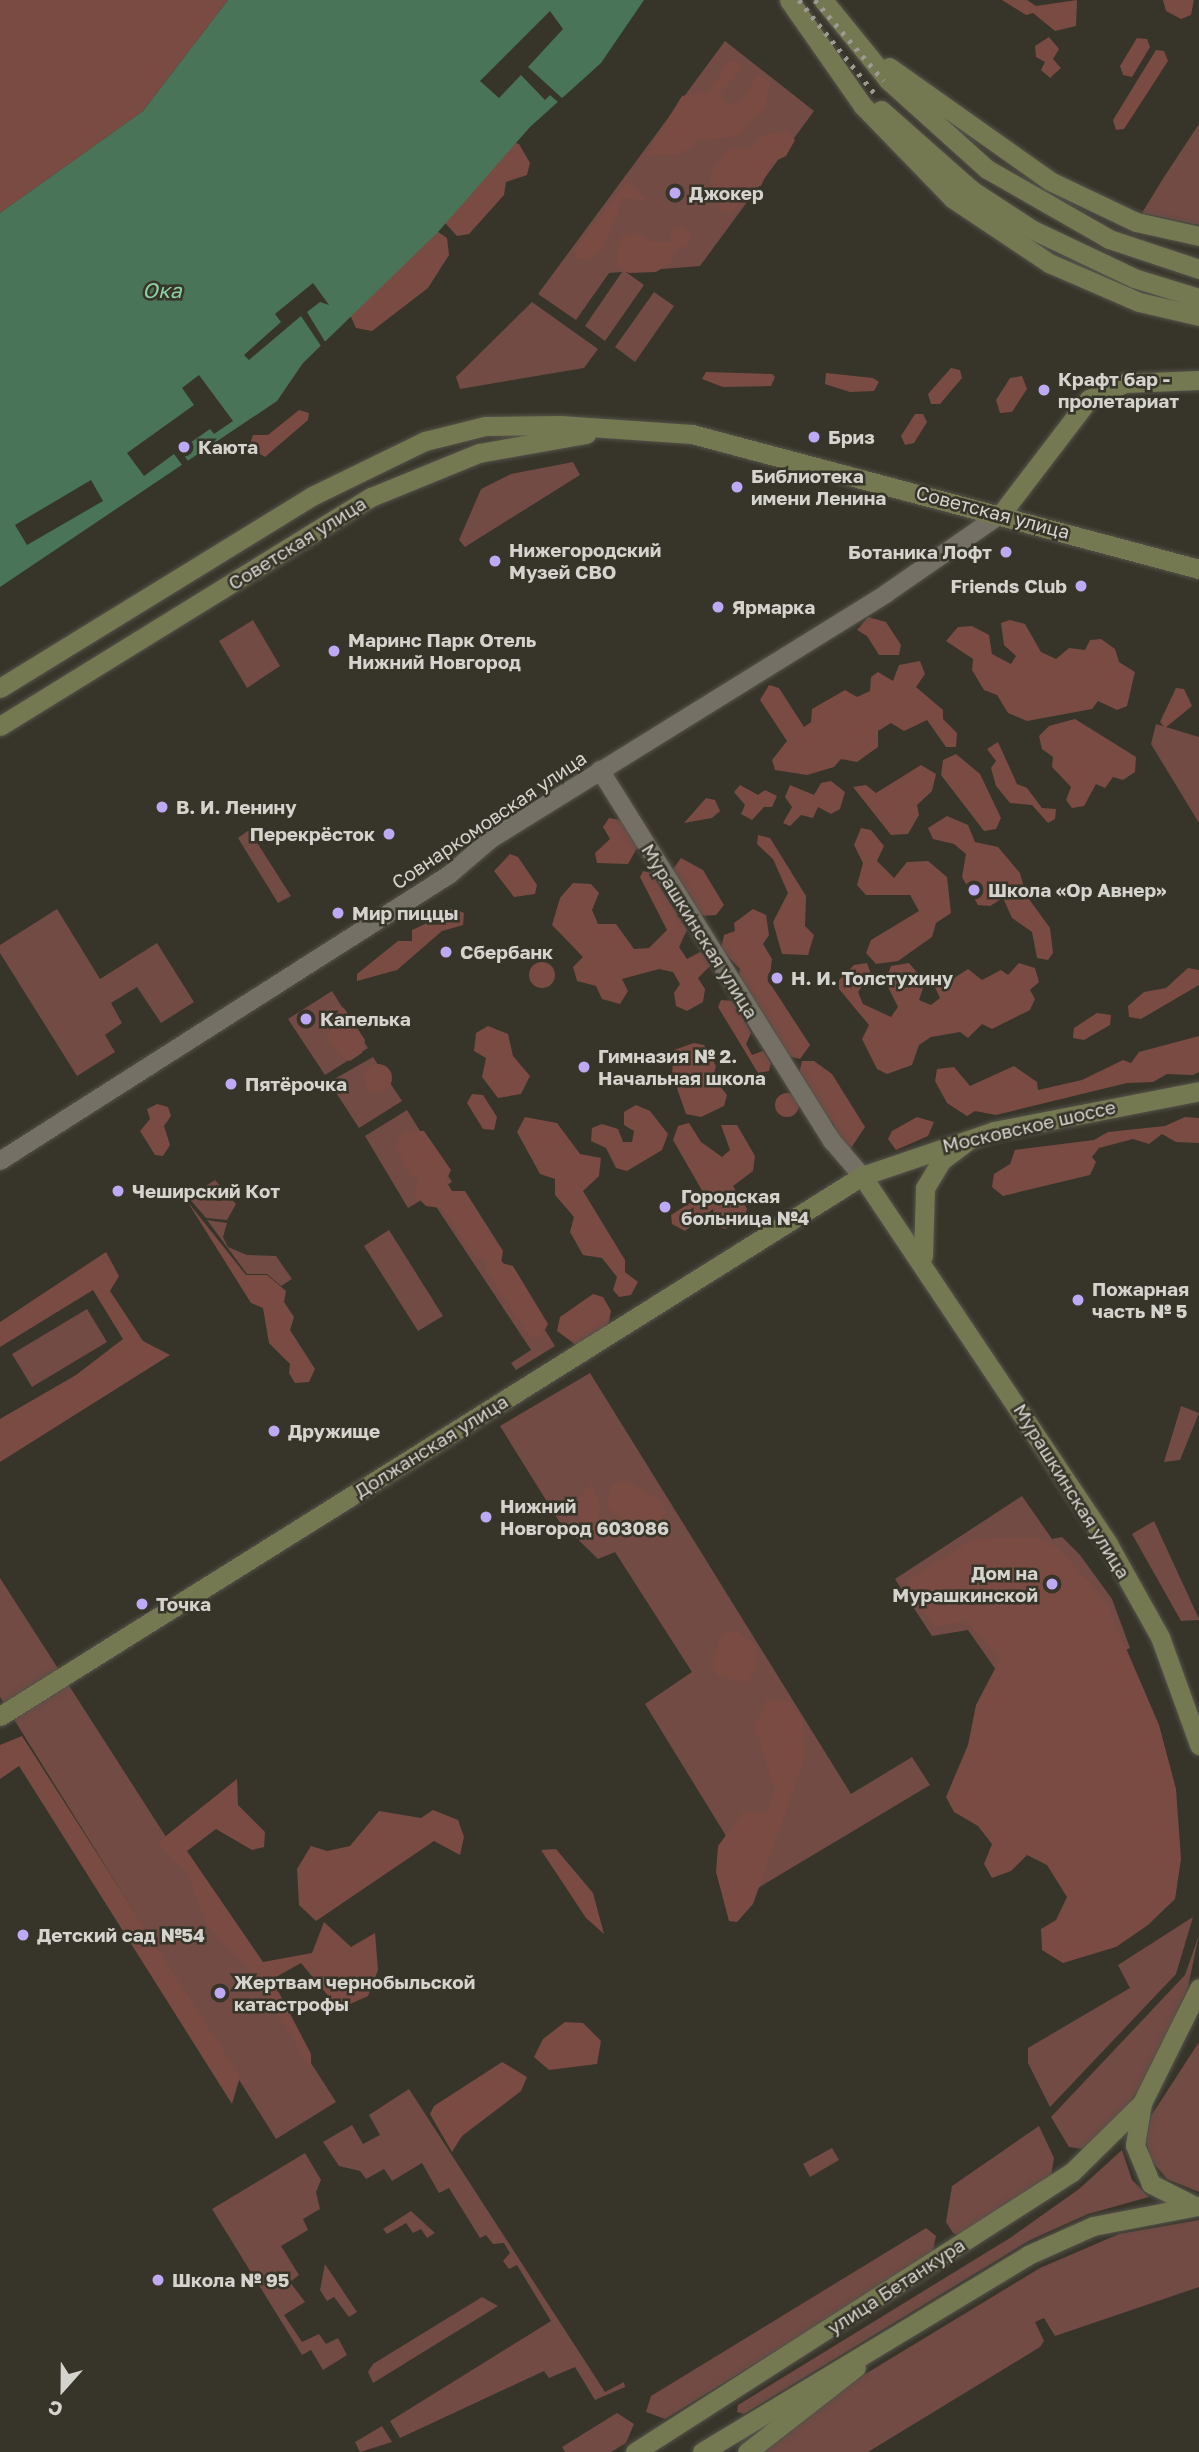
<!DOCTYPE html>
<html>
<head>
<meta charset="utf-8">
<style>
	body { margin:0 }
	#map { position:relative; width:1199px; height:2452px; overflow:hidden; background:#373429; font-family:"Golos Text",sans-serif }
	div>[style] { position:absolute }
	.green>* { inset:0; background:#724b44 }
	.forest>* { inset:0; background:#7a4b43 }
	.round { border-radius:50% }
	.water>* { inset:0; background:#497457 }
	.pier>* { inset:0; background:#373429 }
	.roads { filter:drop-shadow(0 0 2px #55524a) drop-shadow(0 0 2px #55524a) }
	.tertiary>* { height:18px; margin:-9px; padding:0 9px; transform-origin:9px; border-radius:9px; background:#747065 }
	.secondary>* { height:19px; margin:-9.5px; padding:0 9.5px; transform-origin:9.5px; border-radius:9.5px; background:#747952 }
	.rail>* { height:4.5px; margin-top:-2.25px; transform-origin:0; background:repeating-linear-gradient(90deg,#9d9a92 0 3.5px,transparent 0 10.5px) }
	.dots>* { width:19px; height:19px; translate:-50% -50%; box-sizing:border-box; border:4px solid #373429; border-radius:50% }
	span { translate:-50% -50%; white-space:nowrap; text-align:center; line-height:1.15; -webkit-text-stroke:5px #373429; paint-order:stroke }
	.poi-label { font-size:19px; color:#d5d3cd; font-weight:700 }
	.left { translate:0 -50%; text-align:left }
	.right { translate:-100% -50%; text-align:right }
	.street-label { font-size:19px; color:#d5d3cd }
	.water-label { font-size:21px; color:#8cd1a2; font-style:italic }
	.north { position:absolute; left:28px; top:2354px; width:70px; height:70px; -webkit-text-stroke:5px #373429; paint-order:stroke; rotate:201deg; font-size:19px; font-weight:700; line-height:28px; text-align:center; color:#d5d3cd }
	.north::after { content:''; display:block; margin:auto; width:24px; height:32px; background:#d5d3cd; clip-path:polygon(50% 0,100% 100%,50% 72%,0 100%) }
</style>
</head>
<body>
<div id="map">
	<div class="green">
		<i style="clip-path:polygon(725px 41px,814px 111px,700px 266px,626px 272px,644px 285px,605px 341px,585px 326px,622px 272px,609px 273px,576px 320px,538px 294px)"></i>
		<i style="clip-path:polygon(1199px 124px,1199px 225px,1142px 213px,1164px 177px)"></i>
		<i style="clip-path:polygon(654px 292px,674px 306px,635px 362px,615px 347px)"></i>
		<i style="clip-path:polygon(532px 302px,598px 349px,584px 368px,460px 389px,456px 377px)"></i>
		<i style="clip-path:polygon(573px 462px,580px 475px,465px 547px,459px 540px,481px 489px,511px 474px)"></i>
		<i style="clip-path:polygon(253px 620px,280px 666px,247px 688px,219px 641px)"></i>
		<i style="clip-path:polygon(1156px 724px,1199px 737px,1199px 823px,1151px 744px)"></i>
		<i style="clip-path:polygon(249px 830px,291px 896px,278px 903px,238px 838px)"></i>
		<i style="clip-path:polygon(57px 909px,100px 979px,157px 943px,194px 1002px,161px 1023px,137px 987px,111px 1003px,122px 1023px,105px 1035px,115px 1052px,77px 1076px,0 953px,0 945px)"></i>
		<i style="clip-path:polygon(332px 991px,368px 1048px,325px 1075px,288px 1019px)"></i>
		<i style="clip-path:polygon(373px 1057px,402px 1101px,359px 1128px,329px 1082px)"></i>
		<i style="clip-path:polygon(407px 1110px,452px 1182px,408px 1208px,365px 1136px)"></i>
		<i style="clip-path:polygon(215px 1180px,236px 1204px,227px 1220px,206px 1218px,188px 1197px)"></i>
		<i style="clip-path:polygon(458px 1191px,555px 1346px,516px 1370px,511px 1363px,531px 1350px,435px 1205px)"></i>
		<i style="clip-path:polygon(207px 1220px,227px 1223px,223px 1237px,228px 1247px,247px 1255px,276px 1256px,292px 1279px,281px 1286px,267px 1274px,247px 1274px)"></i>
		<i style="clip-path:polygon(389px 1230px,443px 1316px,418px 1331px,364px 1246px)"></i>
		<i style="clip-path:polygon(87px 1309px,107px 1342px,32px 1387px,12px 1354px)"></i>
		<i style="clip-path:polygon(590px 1373px,851px 1794px,912px 1757px,930px 1785px,758px 1888px,645px 1704px,692px 1672px,615px 1552px,598px 1559px,559px 1521px,500px 1426px)"></i>
		<i style="clip-path:polygon(1181px 1406px,1199px 1413px,1180px 1460px,1164px 1462px)"></i>
		<i style="clip-path:polygon(1022px 1496px,1052px 1539px,1062px 1537px,1080px 1555px,1112px 1599px,1130px 1648px,1017px 1700px,968px 1630px,932px 1636px,895px 1579px)"></i>
		<i style="clip-path:polygon(1154px 1521px,1199px 1619px,1199px 1620px,1181px 1621px,1132px 1534px)"></i>
		<i style="clip-path:polygon(0 1578px,336px 2102px,276px 2139px,0 1697px)"></i>
		<i style="clip-path:polygon(1193px 1917px,1176px 1974px,1050px 2107px,1028px 2063px,1028px 2048px,1130px 1988px,1118px 1965px)"></i>
		<i style="clip-path:polygon(1199px 1935px,1188px 1987px,1150px 2073px,1127px 2107px,1084px 2149px,1069px 2147px,1051px 2117px,1185px 1975px)"></i>
		<i style="clip-path:polygon(1199px 2042px,1199px 2192px,1167px 2179px,1151px 2160px,1146px 2141px,1151px 2116px)"></i>
		<i style="clip-path:polygon(409px 2089px,605px 2392px,624px 2382px,625px 2387px,595px 2400px,575px 2367px,549px 2378px,544px 2371px,400px 2438px,390px 2421px,551px 2321px,517px 2265px,509px 2269px,503px 2261px,510px 2253px,504px 2243px,493px 2244px,486px 2235px,480px 2238px,449px 2188px,439px 2193px,422px 2163px,392px 2181px,384px 2169px,366px 2179px,360px 2171px,339px 2166px,323px 2142px,352px 2125px,363px 2144px,380px 2135px,369px 2115px)"></i>
		<i style="clip-path:polygon(1039px 2126px,1054px 2158px,1051px 2176px,961px 2236px,953px 2233px,946px 2222px,952px 2186px)"></i>
		<i style="clip-path:polygon(832px 2148px,839px 2160px,810px 2177px,803px 2164px)"></i>
		<i style="clip-path:polygon(1122px 2150px,1132px 2180px,1149px 2197px,1088px 2214px,1030px 2240px,744px 2414px,737px 2412px,738px 2405px,1010px 2238px,1079px 2189px)"></i>
		<i style="clip-path:polygon(305px 2153px,321px 2180px,316px 2192px,320px 2209px,303px 2219px,308px 2230px,281px 2246px,299px 2275px,290px 2282px,305px 2302px,284px 2315px,302px 2342px,319px 2334px,326px 2344px,338px 2338px,347px 2355px,323px 2370px,311px 2350px,302px 2355px,212px 2209px)"></i>
		<i style="clip-path:polygon(411px 2211px,435px 2233px,427px 2238px,421px 2229px,413px 2233px,406px 2223px,387px 2234px,383px 2229px)"></i>
		<i style="clip-path:polygon(1199px 2220px,1199px 2287px,1055px 2336px,1044px 2318px,1035px 2322px,1044px 2341px,1040px 2347px,868px 2452px,757px 2452px,862px 2376px,1040px 2268px,1119px 2234px)"></i>
		<i style="clip-path:polygon(926px 2228px,936px 2236px,932px 2255px,665px 2419px,646px 2412px,651px 2396px)"></i>
		<i style="clip-path:polygon(325px 2264px,357px 2312px,349px 2317px,334px 2297px,327px 2301px,320px 2290px)"></i>
		<i style="clip-path:polygon(482px 2297px,498px 2306px,373px 2383px,368px 2372px,373px 2364px)"></i>
		<i style="clip-path:polygon(617px 2413px,634px 2424px,626px 2443px,611px 2452px,565px 2452px,562px 2447px)"></i>
		<i style="clip-path:polygon(382px 2426px,392px 2442px,360px 2452px,355px 2442px)"></i>
	</div>
	<div class="forest">
		<i style="clip-path:polygon(0 0,228px 0,143px 111px,0 213px)"></i>
		<i style="clip-path:polygon(1002px 0,1027px 0,1036px 6px,1077px 0,1076px 26px,1055px 31px,1033px 13px,1026px 15px)"></i>
		<i style="clip-path:polygon(1163px 0,1194px 0,1191px 15px,1181px 19px,1166px 11px)"></i>
		<i style="clip-path:polygon(1049px 37px,1059px 49px,1053px 59px,1061px 68px,1050px 78px,1041px 70px,1045px 62px,1036px 57px,1035px 46px)"></i>
		<i style="clip-path:polygon(1137px 38px,1147px 39px,1150px 47px,1132px 77px,1123px 75px,1120px 66px)"></i>
		<i style="clip-path:polygon(1156px 50px,1164px 51px,1168px 61px,1124px 129px,1116px 130px,1113px 120px)"></i>
		<i style="clip-path:polygon(729px 61px,739px 63px,742px 70px,719px 94px,727px 104px,740px 103px,758px 74px,771px 83px,765px 107px,738px 136px,700px 141px,680px 154px,645px 156px,682px 96px,709px 91px)"></i>
		<i style="clip-path:polygon(787px 131px,795px 140px,786px 156px,771px 163px,761px 186px,749px 187px,732px 214px,720px 210px,709px 175px,728px 149px,750px 149px,761px 136px)"></i>
		<i style="clip-path:polygon(499px 138px,519px 144px,530px 163px,527px 175px,506px 182px,504px 195px,469px 234px,457px 236px,436px 213px)"></i>
		<i style="clip-path:polygon(628px 181px,647px 201px,624px 198px,602px 250px,587px 260px,576px 258px,577px 246px)"></i>
		<i style="clip-path:polygon(425px 223px,447px 238px,449px 255px,428px 288px,372px 331px,356px 328px,347px 308px)"></i>
		<i style="clip-path:polygon(682px 225px,691px 234px,689px 244px,674px 251px,672px 262px,656px 272px,629px 273px,616px 265px,620px 238px,635px 232px,649px 241px,671px 242px,671px 230px)"></i>
		<i style="clip-path:polygon(951px 368px,960px 370px,962px 378px,940px 404px,931px 404px,928px 394px)"></i>
		<i style="clip-path:polygon(706px 372px,772px 374px,775px 377px,771px 386px,723px 387px,702px 379px)"></i>
		<i style="clip-path:polygon(826px 373px,873px 378px,879px 382px,874px 391px,850px 392px,825px 384px)"></i>
		<i style="clip-path:polygon(1022px 376px,1027px 389px,1012px 412px,1000px 413px,996px 400px,1010px 378px)"></i>
		<i style="clip-path:polygon(299px 410px,309px 413px,308px 420px,265px 457px,249px 447px,253px 435px,268px 435px)"></i>
		<i style="clip-path:polygon(915px 414px,923px 414px,927px 422px,914px 443px,905px 445px,901px 436px)"></i>
		<i style="clip-path:polygon(868px 617px,886px 622px,901px 645px,899px 655px,879px 655px,867px 636px,857px 630px)"></i>
		<i style="clip-path:polygon(1010px 620px,1025px 624px,1041px 652px,1056px 659px,1069px 648px,1085px 650px,1090px 640px,1101px 639px,1115px 649px,1119px 662px,1135px 672px,1127px 706px,1117px 710px,1098px 701px,1092px 709px,1027px 721px,1008px 713px,997px 695px,984px 690px,972px 670px,973px 659px,946px 641px,958px 627px,972px 626px,989px 635px,992px 654px,1011px 664px,1016px 656px,1004px 645px,1001px 623px)"></i>
		<i style="clip-path:polygon(920px 661px,925px 674px,916px 687px,943px 710px,943px 719px,957px 733px,956px 747px,946px 747px,927px 720px,904px 731px,891px 723px,878px 731px,878px 747px,857px 762px,841px 759px,834px 767px,807px 775px,775px 770px,772px 760px,787px 741px,760px 700px,769px 685px,779px 688px,804px 727px,811px 722px,812px 709px,845px 690px,857px 697px,870px 691px,871px 677px,878px 672px,893px 681px,899px 665px)"></i>
		<i style="clip-path:polygon(1176px 688px,1184px 689px,1192px 706px,1165px 728px,1160px 722px)"></i>
		<i style="clip-path:polygon(1075px 719px,1136px 757px,1135px 772px,1123px 780px,1113px 777px,1105px 788px,1096px 784px,1084px 806px,1072px 808px,1066px 800px,1071px 787px,1052px 767px,1053px 757px,1042px 749px,1039px 736px,1049px 726px)"></i>
		<i style="clip-path:polygon(998px 742px,1017px 784px,1027px 788px,1042px 808px,1056px 809px,1055px 819px,1048px 823px,1032px 805px,1010px 803px,996px 786px,991px 768px,996px 761px,987px 749px)"></i>
		<i style="clip-path:polygon(956px 754px,980px 774px,1001px 818px,996px 829px,984px 831px,941px 775px,943px 760px)"></i>
		<i style="clip-path:polygon(921px 765px,936px 774px,932px 791px,917px 805px,919px 815px,908px 834px,891px 835px,853px 787px,866px 785px,876px 793px)"></i>
		<i style="clip-path:polygon(831px 781px,845px 792px,840px 809px,831px 814px,818px 807px,813px 818px,801px 815px,790px 826px,783px 823px,792px 807px,785px 797px,790px 785px,814px 795px,821px 783px)"></i>
		<i style="clip-path:polygon(740px 785px,758px 795px,765px 790px,777px 796px,772px 807px,764px 807px,752px 820px,741px 814px,745px 805px,734px 792px)"></i>
		<i style="clip-path:polygon(706px 798px,715px 800px,720px 811px,712px 818px,684px 823px)"></i>
		<i style="clip-path:polygon(947px 816px,968px 825px,975px 842px,998px 847px,1020px 873px,1026px 895px,1050px 928px,1053px 953px,1048px 960px,1037px 958px,1032px 932px,1012px 918px,1003px 898px,990px 906px,978px 905px,962px 877px,966px 854px,954px 844px,933px 839px,928px 828px)"></i>
		<i style="clip-path:polygon(609px 818px,620px 820px,641px 841px,628px 864px,597px 863px,595px 853px,610px 839px,603px 827px)"></i>
		<i style="clip-path:polygon(861px 828px,871px 830px,884px 846px,877px 861px,894px 878px,907px 862px,928px 861px,947px 877px,951px 913px,936px 923px,932px 937px,898px 961px,876px 964px,866px 953px,871px 940px,919px 911px,910px 895px,866px 895px,857px 885px,863px 863px,854px 845px)"></i>
		<i style="clip-path:polygon(758px 835px,770px 838px,806px 896px,805px 926px,814px 935px,808px 955px,782px 954px,773px 922px,788px 893px,773px 859px,757px 844px)"></i>
		<i style="clip-path:polygon(510px 854px,518px 857px,537px 885px,535px 894px,514px 897px,494px 871px)"></i>
		<i style="clip-path:polygon(681px 858px,703px 870px,724px 905px,716px 915px,701px 916px,671px 872px)"></i>
		<i style="clip-path:polygon(643px 871px,651px 873px,687px 930px,679px 947px,687px 959px,700px 952px,715px 961px,698px 978px,705px 989px,703px 1002px,687px 1011px,676px 1006px,674px 993px,680px 984px,673px 972px,659px 969px,622px 979px,628px 991px,620px 1004px,602px 999px,596px 986px,577px 981px,573px 967px,583px 957px,552px 925px,560px 898px,573px 883px,591px 884px,599px 893px,592px 910px,598px 924px,616px 924px,634px 949px,649px 948px,667px 930px,640px 877px)"></i>
		<i style="clip-path:polygon(453px 908px,464px 913px,463px 925px,442px 931px,397px 970px,357px 981px,357px 974px,398px 941px,412px 941px,412px 930px,427px 923px,438px 925px,441px 914px)"></i>
		<i style="clip-path:polygon(753px 909px,766px 915px,769px 935px,763px 944px,772px 959px,769px 982px,810px 1045px,800px 1059px,788px 1056px,769px 1022px,759px 1018px,737px 983px,740px 969px,721px 949px,724px 935px,735px 931px,734px 923px)"></i>
		<i class="round" style="left:529px;top:962px;width:26px;height:26px"></i>
		<i style="clip-path:polygon(867px 963px,871px 974px,858px 992px,863px 1004px,891px 1017px,898px 1007px,885px 981px,891px 966px,909px 963px,925px 982px,919px 1000px,931px 1005px,940px 998px,933px 983px,938px 977px,954px 978px,968px 969px,982px 980px,1001px 970px,1008px 975px,1019px 963px,1035px 968px,1039px 982px,1030px 990px,1035px 999px,1030px 1010px,992px 1029px,982px 1024px,968px 1038px,960px 1032px,931px 1037px,919px 1045px,912px 1065px,887px 1074px,877px 1069px,862px 1039px,869px 1025px,839px 989px,839px 980px,854px 965px)"></i>
		<i style="clip-path:polygon(1188px 968px,1199px 970px,1199px 985px,1141px 1019px,1129px 1017px,1128px 1006px,1144px 992px,1166px 988px)"></i>
		<i style="clip-path:polygon(721px 1000px,733px 1001px,751px 1033px,746px 1044px,752px 1055px,763px 1051px,771px 1063px,769px 1071px,758px 1073px,718px 1007px)"></i>
		<i style="clip-path:polygon(334px 1006px,344px 1008px,365px 1040px,362px 1053px,350px 1061px,342px 1058px,326px 1037px,333px 1025px,328px 1012px)"></i>
		<i style="clip-path:polygon(1097px 1013px,1111px 1015px,1110px 1025px,1084px 1040px,1073px 1038px,1074px 1028px)"></i>
		<i style="clip-path:polygon(488px 1026px,508px 1034px,513px 1056px,530px 1076px,521px 1094px,498px 1098px,482px 1077px,486px 1058px,474px 1051px,476px 1033px)"></i>
		<i style="clip-path:polygon(1199px 1036px,1199px 1072px,1193px 1075px,1167px 1074px,1153px 1082px,1127px 1083px,996px 1115px,975px 1111px,967px 1116px,947px 1103px,935px 1081px,937px 1069px,954px 1067px,970px 1086px,1014px 1066px,1037px 1082px,1038px 1090px,1082px 1080px,1123px 1060px,1131px 1063px,1139px 1052px)"></i>
		<i style="clip-path:polygon(694px 1043px,704px 1045px,716px 1066px,713px 1077px,727px 1095px,724px 1106px,701px 1117px,686px 1114px,672px 1074px,674px 1050px)"></i>
		<i style="clip-path:polygon(802px 1061px,814px 1061px,832px 1074px,865px 1127px,849px 1151px,837px 1144px,834px 1125px,807px 1091px,799px 1074px)"></i>
		<i class="round" style="left:364px;top:1064px;width:28px;height:28px"></i>
		<i class="round" style="left:775px;top:1093px;width:24px;height:24px"></i>
		<i style="clip-path:polygon(472px 1094px,483px 1095px,497px 1117px,494px 1130px,483px 1129px,467px 1103px)"></i>
		<i style="clip-path:polygon(157px 1104px,168px 1107px,171px 1116px,164px 1126px,170px 1145px,163px 1156px,155px 1155px,140px 1131px,150px 1119px,147px 1109px)"></i>
		<i style="clip-path:polygon(636px 1105px,650px 1111px,668px 1134px,662px 1150px,627px 1171px,616px 1168px,606px 1148px,591px 1141px,592px 1128px,602px 1124px,618px 1129px,623px 1142px,632px 1142px,634px 1131px,624px 1125px,624px 1112px)"></i>
		<i style="clip-path:polygon(525px 1117px,557px 1123px,580px 1154px,601px 1158px,599px 1176px,583px 1191px,625px 1260px,625px 1272px,638px 1282px,631px 1295px,619px 1297px,613px 1290px,617px 1277px,602px 1258px,583px 1255px,570px 1232px,574px 1217px,555px 1195px,555px 1179px,540px 1174px,517px 1132px)"></i>
		<i style="clip-path:polygon(917px 1117px,934px 1122px,928px 1136px,896px 1150px,888px 1139px,892px 1131px)"></i>
		<i style="clip-path:polygon(1185px 1117px,1199px 1118px,1199px 1143px,1176px 1142px,1162px 1134px,1149px 1144px,1133px 1139px,1099px 1148px,1092px 1157px,1096px 1162px,1090px 1175px,1003px 1196px,992px 1187px,994px 1174px,1010px 1164px,1015px 1150px,1094px 1140px,1108px 1132px,1165px 1126px)"></i>
		<i style="clip-path:polygon(689px 1123px,701px 1142px,722px 1157px,730px 1150px,721px 1125px,737px 1125px,755px 1156px,753px 1171px,733px 1186px,747px 1209px,745px 1216px,725px 1229px,715px 1225px,713px 1209px,685px 1231px,672px 1224px,671px 1215px,704px 1194px,673px 1140px,678px 1126px)"></i>
		<i style="clip-path:polygon(404px 1131px,424px 1131px,451px 1170px,446px 1181px,452px 1191px,465px 1191px,503px 1251px,501px 1263px,513px 1266px,548px 1324px,541px 1337px,531px 1338px,487px 1272px,487px 1261px,474px 1257px,441px 1208px,426px 1206px,414px 1194px,419px 1179px,410px 1175px,395px 1145px)"></i>
		<i style="clip-path:polygon(187px 1201px,246px 1275px,267px 1275px,286px 1291px,284px 1302px,294px 1317px,290px 1330px,315px 1369px,309px 1382px,295px 1383px,289px 1373px,290px 1364px,269px 1343px,263px 1308px,251px 1303px)"></i>
		<i style="clip-path:polygon(106px 1252px,119px 1276px,110px 1291px,143px 1341px,170px 1355px,0 1462px,0 1419px,76px 1375px,123px 1339px,93px 1290px,0 1347px,0 1322px)"></i>
		<i style="clip-path:polygon(593px 1294px,603px 1297px,611px 1311px,608px 1326px,576px 1345px,557px 1331px,560px 1317px)"></i>
		<i style="clip-path:polygon(626px 1480px,659px 1499px,666px 1512px,654px 1531px,647px 1523px,623px 1519px,607px 1508px,611px 1485px)"></i>
		<i style="clip-path:polygon(591px 1483px,600px 1504px,598px 1532px,593px 1537px,585px 1536px,575px 1502px)"></i>
		<i style="clip-path:polygon(1036px 1537px,1060px 1549px,1107px 1604px,1159px 1725px,1176px 1789px,1181px 1859px,1175px 1899px,1148px 1925px,1116px 1947px,1063px 1963px,1042px 1950px,1041px 1929px,1056px 1920px,1067px 1897px,1047px 1865px,1027px 1855px,1011px 1871px,992px 1878px,984px 1864px,992px 1844px,978px 1826px,954px 1812px,946px 1797px,968px 1745px,976px 1705px,1000px 1659px,965px 1621px,934px 1627px,905px 1582px,973px 1539px)"></i>
		<i style="clip-path:polygon(738px 1631px,757px 1646px,756px 1670px,746px 1683px,716px 1675px,711px 1664px,722px 1633px)"></i>
		<i style="clip-path:polygon(766px 1699px,790px 1702px,803px 1720px,805px 1758px,753px 1904px,737px 1922px,729px 1921px,716px 1872px,718px 1846px,743px 1812px,766px 1813px,775px 1791px,755px 1728px)"></i>
		<i style="clip-path:polygon(22px 1736px,240px 2077px,232px 2104px,19px 1766px,0 1779px,0 1745px)"></i>
		<i style="clip-path:polygon(237px 1779px,238px 1805px,265px 1832px,264px 1847px,252px 1850px,216px 1829px,187px 1851px,263px 1962px,312px 1953px,324px 1922px,351px 1947px,375px 1933px,378px 1970px,368px 1996px,339px 2009px,301px 1963px,276px 1977px,274px 1983px,311px 2054px,311px 2068px,249px 1969px,207px 1925px,187px 1873px,157px 1843px)"></i>
		<i style="clip-path:polygon(433px 1810px,458px 1820px,464px 1837px,460px 1855px,434px 1841px,316px 1921px,299px 1905px,297px 1869px,311px 1846px,327px 1851px,350px 1846px,379px 1811px,421px 1818px)"></i>
		<i style="clip-path:polygon(556px 1849px,593px 1893px,604px 1934px,586px 1918px,541px 1850px)"></i>
		<i style="clip-path:polygon(565px 2022px,583px 2023px,601px 2041px,597px 2064px,549px 2070px,534px 2057px,543px 2039px)"></i>
		<i style="clip-path:polygon(502px 2062px,527px 2077px,521px 2091px,462px 2136px,452px 2152px,430px 2114px,434px 2106px)"></i>
	</div>
	<div class="water">
		<i style="clip-path:polygon(228px 0,644px 0,601px 63px,530px 127px,438px 232px,303px 363px,277px 401px,0 587px,0 213px,143px 111px)"></i>
	</div>
	<div class="pier">
		<i style="clip-path:polygon(550px 11px,563px 29px,528px 67px,563px 99px,559px 103px,550px 95px,545px 100px,521px 75px,499px 98px,480px 81px)"></i>
		<i style="clip-path:polygon(313px 283px,329px 305px,320px 302px,307px 312px,327px 345px,323px 349px,301px 316px,249px 360px,244px 355px,281px 322px,275px 314px)"></i>
		<i style="clip-path:polygon(199px 375px,233px 421px,214px 434px,210px 429px,180px 450px,191px 465px,185px 469px,174px 454px,144px 476px,127px 453px,194px 405px,182px 388px)"></i>
		<i style="clip-path:polygon(91px 480px,103px 501px,27px 545px,15px 525px)"></i>
	</div>
	<div class="roads">
		<div class="tertiary">
			<i style="left:600px;top:770px;width:438px;rotate:58deg"></i>
			<i style="left:832px;top:1141px;width:46px;rotate:49.4deg"></i>
			<i style="left:0;top:1161px;width:532px;rotate:-32.5deg"></i>
			<i style="left:449px;top:875px;width:55px;rotate:-40.6deg"></i>
			<i style="left:491px;top:839px;width:466px;rotate:-31.8deg"></i>
			<i style="left:887px;top:593px;width:139px;rotate:-34.7deg"></i>
		</div>
		<div class="secondary">
			<i style="left:789px;top:0;width:129px;rotate:55.1deg"></i>
			<i style="left:863px;top:106px;width:128px;rotate:45.9deg"></i>
			<i style="left:952px;top:198px;width:117px;rotate:33.8deg"></i>
			<i style="left:1049px;top:263px;width:98px;rotate:23.4deg"></i>
			<i style="left:1139px;top:302px;width:62px;rotate:13.1deg"></i>
			<i style="left:823px;top:0;width:103px;rotate:50.9deg"></i>
			<i style="left:888px;top:80px;width:133px;rotate:42deg"></i>
			<i style="left:987px;top:169px;width:141px;rotate:29.8deg"></i>
			<i style="left:1109px;top:239px;width:95px;rotate:18.4deg"></i>
			<i style="left:889px;top:67px;width:197px;rotate:35.3deg"></i>
			<i style="left:1050px;top:181px;width:95px;rotate:25.5deg"></i>
			<i style="left:1136px;top:222px;width:65px;rotate:12.5deg"></i>
			<i style="left:881px;top:110px;width:123px;rotate:41.4deg"></i>
			<i style="left:973px;top:191px;width:69px;rotate:33.2deg"></i>
			<i style="left:1031px;top:229px;width:114px;rotate:25.4deg"></i>
			<i style="left:1134px;top:278px;width:68px;rotate:17.1deg"></i>
			<i style="left:1001px;top:514px;width:145px;rotate:-52.6deg"></i>
			<i style="left:1089px;top:399px;width:39px;rotate:-24deg"></i>
			<i style="left:1125px;top:383px;width:74px;rotate:-2.3deg"></i>
			<i style="left:0;top:688px;width:366px;rotate:-31.6deg"></i>
			<i style="left:312px;top:496px;width:126px;rotate:-26deg"></i>
			<i style="left:425px;top:441px;width:62px;rotate:-14deg"></i>
			<i style="left:485px;top:426px;width:75px;rotate:-0.8deg"></i>
			<i style="left:560px;top:425px;width:132px;rotate:3.9deg"></i>
			<i style="left:692px;top:434px;width:525px;rotate:14.91deg"></i>
			<i style="left:0;top:726px;width:436px;rotate:-31.7deg"></i>
			<i style="left:371px;top:497px;width:117px;rotate:-22.2deg"></i>
			<i style="left:479px;top:453px;width:109px;rotate:-10.1deg"></i>
			<i style="left:862px;top:1176px;width:443px;rotate:56.2deg"></i>
			<i style="left:1108px;top:1544px;width:107px;rotate:60.8deg"></i>
			<i style="left:1160px;top:1637px;width:115px;rotate:70.1deg"></i>
			<i style="left:923px;top:1256px;width:68px;rotate:-88.3deg"></i>
			<i style="left:925px;top:1188px;width:31px;rotate:-59deg"></i>
			<i style="left:941px;top:1161px;width:30px;rotate:-37deg"></i>
			<i style="left:0;top:1716px;width:1017px;rotate:-32.07deg"></i>
			<i style="left:862px;top:1176px;width:139px;rotate:-18.8deg"></i>
			<i style="left:994px;top:1131px;width:209px;rotate:-11deg"></i>
			<i style="left:1191px;top:2204px;width:45px;rotate:-153.4deg"></i>
			<i style="left:1151px;top:2184px;width:42px;rotate:-112.3deg"></i>
			<i style="left:1135px;top:2145px;width:43px;rotate:-80.5deg"></i>
			<i style="left:1142px;top:2103px;width:128px;rotate:-63.6deg"></i>
			<i style="left:635px;top:2452px;width:519px;rotate:-32.65deg"></i>
			<i style="left:1072px;top:2172px;width:98px;rotate:-44.6deg"></i>
			<i style="left:702px;top:2452px;width:381px;rotate:-31.1deg"></i>
			<i style="left:1028px;top:2255px;width:71px;rotate:-24deg"></i>
			<i style="left:1093px;top:2226px;width:107px;rotate:-10.8deg"></i>
			<i style="left:747px;top:2452px;width:138px;rotate:-37.9deg"></i>
		</div>
	</div>
	<div class="rail">
		<i style="left:799px;top:0;width:121px;rotate:51deg"></i>
		<i style="left:815px;top:0;width:106px;rotate:49.6deg"></i>
	</div>
	<div class="dots">
		<i style="left:675px;top:193px;background:#bea9f4"></i>
		<i style="left:1044px;top:390px;background:#bea9f4"></i>
		<i style="left:814px;top:437px;background:#bea9f4"></i>
		<i style="left:184px;top:447px;background:#bea9f4"></i>
		<i style="left:737px;top:487px;background:#bea9f4"></i>
		<i style="left:1006px;top:552px;background:#bea9f4"></i>
		<i style="left:495px;top:561px;background:#bea9f4"></i>
		<i style="left:1081px;top:586px;background:#bea9f4"></i>
		<i style="left:718px;top:607px;background:#bea9f4"></i>
		<i style="left:334px;top:651px;background:#bea9f4"></i>
		<i style="left:162px;top:807px;background:#bea9f4"></i>
		<i style="left:389px;top:834px;background:#bea9f4"></i>
		<i style="left:974px;top:890px;background:#bea9f4"></i>
		<i style="left:338px;top:913px;background:#bea9f4"></i>
		<i style="left:446px;top:952px;background:#bea9f4"></i>
		<i style="left:777px;top:978px;background:#bea9f4"></i>
		<i style="left:306px;top:1019px;background:#bea9f4"></i>
		<i style="left:584px;top:1067px;background:#bea9f4"></i>
		<i style="left:231px;top:1084px;background:#bea9f4"></i>
		<i style="left:118px;top:1191px;background:#bea9f4"></i>
		<i style="left:665px;top:1207px;background:#bea9f4"></i>
		<i style="left:1078px;top:1300px;background:#bea9f4"></i>
		<i style="left:274px;top:1431px;background:#bea9f4"></i>
		<i style="left:486px;top:1517px;background:#bea9f4"></i>
		<i style="left:1052px;top:1584px;background:#bea9f4"></i>
		<i style="left:142px;top:1604px;background:#bea9f4"></i>
		<i style="left:23px;top:1935px;background:#bea9f4"></i>
		<i style="left:220px;top:1993px;background:#bea9f4"></i>
		<i style="left:158px;top:2280px;background:#bea9f4"></i>
	</div>
	<div class="poi-label">
		<span class="left" style="left:689px;top:193px">Джокер</span>
		<span class="left" style="left:1058px;top:390px">Крафт бар -<br>пролетариат</span>
		<span class="left" style="left:828px;top:437px">Бриз</span>
		<span class="left" style="left:198px;top:447px">Каюта</span>
		<span class="left" style="left:751px;top:487px">Библиотека<br>имени Ленина</span>
		<span class="left" style="left:509px;top:561px">Нижегородский<br>Музей СВО</span>
		<span class="right" style="left:992px;top:552px">Ботаника Лофт</span>
		<span class="right" style="left:1067px;top:586px">Friends Club</span>
		<span class="left" style="left:732px;top:607px">Ярмарка</span>
		<span class="left" style="left:348px;top:651px">Маринс Парк Отель<br>Нижний Новгород</span>
		<span class="left" style="left:176px;top:807px">В. И. Ленину</span>
		<span class="right" style="left:375px;top:834px">Перекрёсток</span>
		<span class="left" style="left:988px;top:890px">Школа «Ор Авнер»</span>
		<span class="left" style="left:352px;top:913px">Мир пиццы</span>
		<span class="left" style="left:460px;top:952px">Сбербанк</span>
		<span class="left" style="left:791px;top:978px">Н. И. Толстухину</span>
		<span class="left" style="left:320px;top:1019px">Капелька</span>
		<span class="left" style="left:598px;top:1067px">Гимназия № 2.<br>Начальная школа</span>
		<span class="left" style="left:245px;top:1084px">Пятёрочка</span>
		<span class="left" style="left:132px;top:1191px">Чеширский Кот</span>
		<span class="left" style="left:681px;top:1207px">Городская<br>больница №4</span>
		<span class="left" style="left:1092px;top:1300px">Пожарная<br>часть № 5</span>
		<span class="left" style="left:288px;top:1431px">Дружище</span>
		<span class="left" style="left:500px;top:1517px">Нижний<br>Новгород 603086</span>
		<span class="right" style="left:1038px;top:1584px">Дом на<br>Мурашкинской</span>
		<span class="left" style="left:156px;top:1604px">Точка</span>
		<span class="left" style="left:37px;top:1935px">Детский сад №54</span>
		<span class="left" style="left:234px;top:1993px">Жертвам чернобыльской<br>катастрофы</span>
		<span class="left" style="left:172px;top:2280px">Школа № 95</span>
	</div>
	<div class="street-label">
		<span style="left:993px;top:512px;rotate:15deg">Советская улица</span>
		<span style="left:297px;top:543px;rotate:-32deg">Советская улица</span>
		<span style="left:489px;top:820px;rotate:-34deg">Совнаркомовская улица</span>
		<span style="left:700px;top:931px;rotate:58deg">Мурашкинская улица</span>
		<span style="left:1029px;top:1126px;rotate:-13deg">Московское шоссе</span>
		<span style="left:431px;top:1446px;rotate:-32deg">Должанская улица</span>
		<span style="left:1072px;top:1491px;rotate:58deg">Мурашкинская улица</span>
		<span style="left:896px;top:2286px;rotate:-33deg">улица Бетанкура</span>
	</div>
	<div class="water-label">
		<span style="left:162px;top:290px">Ока</span>
	</div>
	<div class="north">С</div>
</div>
</body>
</html>
